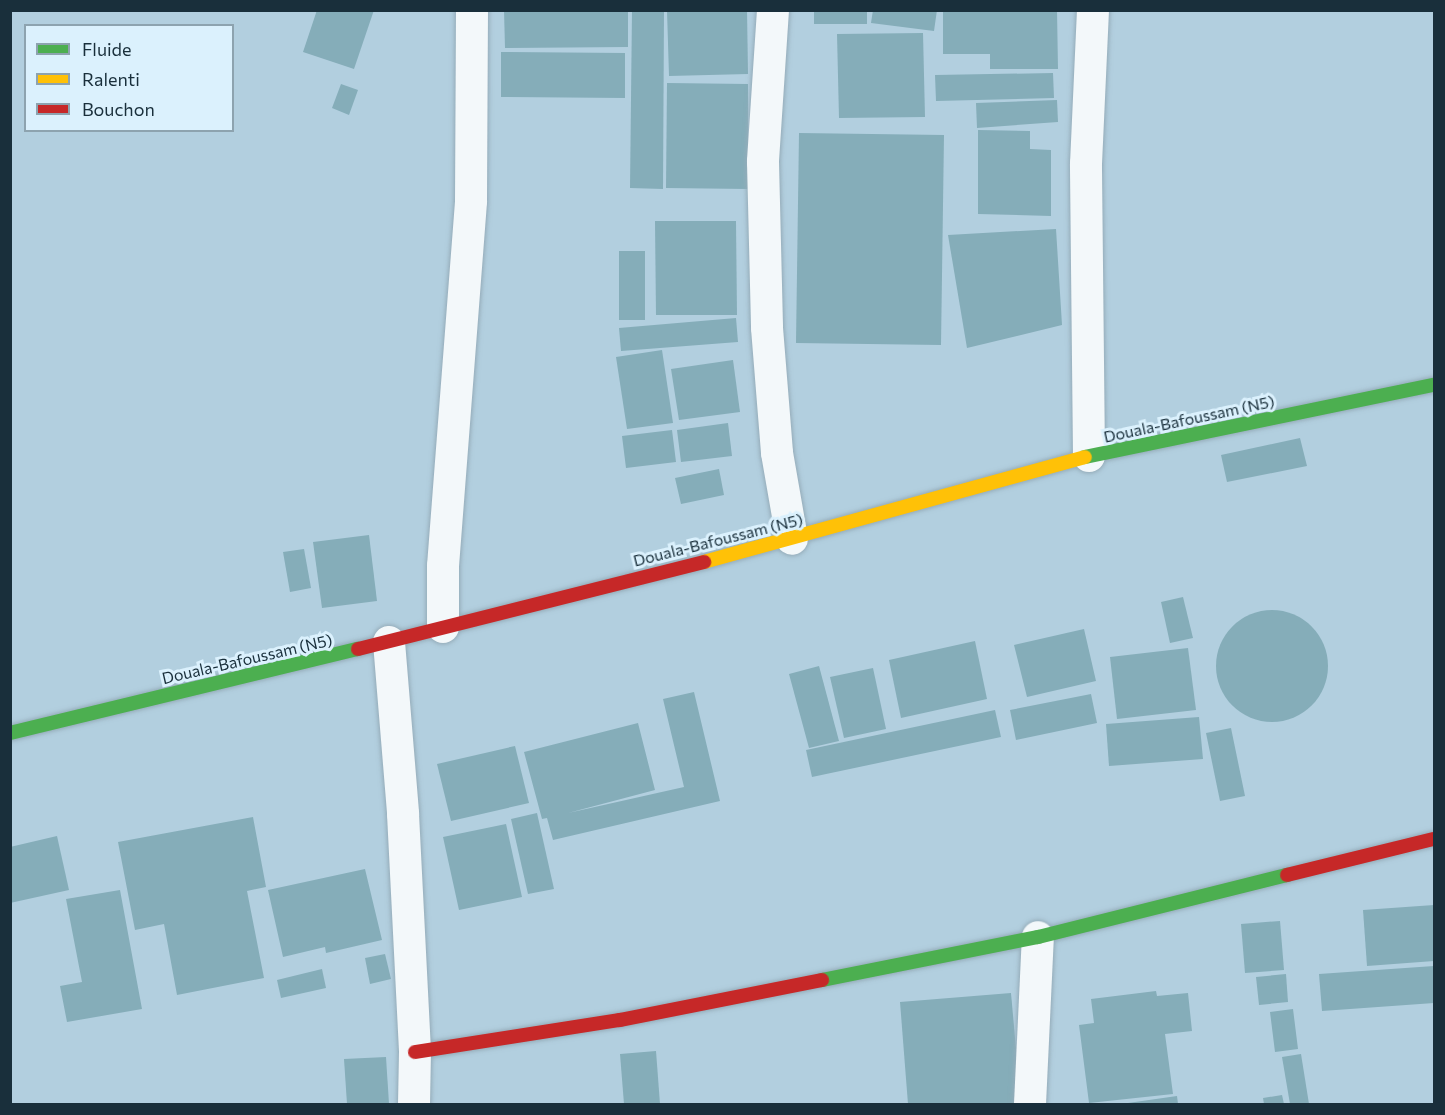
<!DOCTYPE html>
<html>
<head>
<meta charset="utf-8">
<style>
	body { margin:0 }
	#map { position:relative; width:1445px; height:1115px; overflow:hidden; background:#b2cfdf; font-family:Commissioner,sans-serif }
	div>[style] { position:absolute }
	.building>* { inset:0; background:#85adb9 }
	.round { border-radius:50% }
	.roads { filter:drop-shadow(0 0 2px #95acb9) drop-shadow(0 0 2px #95acb9) }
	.street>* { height:32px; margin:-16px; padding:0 16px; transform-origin:16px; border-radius:16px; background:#f3f8fa }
	.fast>* { height:14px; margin:-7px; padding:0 7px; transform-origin:7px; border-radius:7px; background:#4caf50 }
	.slow>* { height:14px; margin:-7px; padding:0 7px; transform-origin:7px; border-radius:7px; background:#ffc107 }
	.jam>* { height:14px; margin:-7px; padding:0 7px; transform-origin:7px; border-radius:7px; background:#c62828 }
	span { translate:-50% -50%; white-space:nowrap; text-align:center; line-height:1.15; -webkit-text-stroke:6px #dbf1fd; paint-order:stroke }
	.street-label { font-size:16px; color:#192f3b }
	.frame { position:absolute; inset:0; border:12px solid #192f3b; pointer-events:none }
	.legend { position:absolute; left:24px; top:24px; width:210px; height:108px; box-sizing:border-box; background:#dbf1fd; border:2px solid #8da3af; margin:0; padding:8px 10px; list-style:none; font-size:18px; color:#192f3b }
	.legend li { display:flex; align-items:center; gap:12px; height:30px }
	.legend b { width:30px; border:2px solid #8da3af }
</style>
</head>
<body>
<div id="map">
	<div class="building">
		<i style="clip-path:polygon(317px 10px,374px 10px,354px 69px,303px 52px)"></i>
		<i style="clip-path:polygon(504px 10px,628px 10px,628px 47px,505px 48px)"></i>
		<i style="clip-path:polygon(632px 10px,664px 10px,663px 189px,630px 188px)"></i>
		<i style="clip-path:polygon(667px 10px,747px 10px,748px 74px,669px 76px)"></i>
		<i style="clip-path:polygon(814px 10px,867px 10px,867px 24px,814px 24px)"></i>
		<i style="clip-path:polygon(873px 10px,937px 10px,934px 31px,871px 23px)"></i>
		<i style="clip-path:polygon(943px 10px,1057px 10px,1058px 69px,990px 69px,990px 54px,943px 54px)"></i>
		<i style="clip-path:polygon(923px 33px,925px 117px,839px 118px,837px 34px)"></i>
		<i style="clip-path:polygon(501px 52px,625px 53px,625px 98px,501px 97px)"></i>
		<i style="clip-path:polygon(1053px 73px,1054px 98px,936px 101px,935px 75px)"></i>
		<i style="clip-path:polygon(667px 83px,748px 84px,748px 189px,666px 188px)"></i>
		<i style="clip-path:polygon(341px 84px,358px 90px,349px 115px,332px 108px)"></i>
		<i style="clip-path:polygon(1057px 100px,1058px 122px,977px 128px,976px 103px)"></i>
		<i style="clip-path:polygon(978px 130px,1030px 131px,1030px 149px,1051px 150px,1051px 216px,978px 214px)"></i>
		<i style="clip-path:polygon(799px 133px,944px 135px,941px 345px,796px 343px)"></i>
		<i style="clip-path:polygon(655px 221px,736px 221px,737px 315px,656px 315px)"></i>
		<i style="clip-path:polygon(1056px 229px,1062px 325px,967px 348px,948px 235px)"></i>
		<i style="clip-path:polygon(619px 251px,645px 251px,645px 320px,619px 320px)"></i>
		<i style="clip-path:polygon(736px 318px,738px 342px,621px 351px,619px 328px)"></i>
		<i style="clip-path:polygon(662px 350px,673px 423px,627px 429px,616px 357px)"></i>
		<i style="clip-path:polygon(733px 360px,740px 412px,679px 420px,671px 369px)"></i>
		<i style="clip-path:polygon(728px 423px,732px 456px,681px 462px,677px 430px)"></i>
		<i style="clip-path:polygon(672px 430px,676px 462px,626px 468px,622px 436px)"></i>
		<i style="clip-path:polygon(1300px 438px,1307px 466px,1227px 482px,1221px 455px)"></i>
		<i style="clip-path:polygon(719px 469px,724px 495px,681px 504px,675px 478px)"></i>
		<i style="clip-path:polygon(369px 535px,377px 601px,322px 608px,313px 542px)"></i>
		<i style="clip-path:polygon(304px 549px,311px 588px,290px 592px,283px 552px)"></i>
		<i style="clip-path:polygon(1183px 597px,1193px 638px,1170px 643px,1161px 602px)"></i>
		<i class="round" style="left:1216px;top:610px;width:112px;height:112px"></i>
		<i style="clip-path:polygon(1084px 629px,1096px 681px,1027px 697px,1014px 645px)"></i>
		<i style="clip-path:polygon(975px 641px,987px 699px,901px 718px,889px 660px)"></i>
		<i style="clip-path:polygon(1188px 648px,1196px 710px,1117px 719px,1110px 657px)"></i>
		<i style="clip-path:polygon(819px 666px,839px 741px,809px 748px,789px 674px)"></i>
		<i style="clip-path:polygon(873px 668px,886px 729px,844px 738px,830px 677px)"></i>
		<i style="clip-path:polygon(694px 692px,720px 801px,553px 840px,547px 818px,542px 819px,524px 752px,638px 723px,655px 790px,568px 813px,684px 787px,663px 699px)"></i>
		<i style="clip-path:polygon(1091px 694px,1097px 723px,1016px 740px,1010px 710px)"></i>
		<i style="clip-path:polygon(995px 710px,1001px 737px,812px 777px,806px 750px)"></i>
		<i style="clip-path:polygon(1199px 717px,1203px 759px,1109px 766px,1106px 724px)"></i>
		<i style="clip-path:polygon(1231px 728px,1245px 796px,1220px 801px,1206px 733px)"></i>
		<i style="clip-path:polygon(515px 746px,529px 803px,451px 821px,437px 764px)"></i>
		<i style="clip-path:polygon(537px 813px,554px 889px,528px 894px,511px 819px)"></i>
		<i style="clip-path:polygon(253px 817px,266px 887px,247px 891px,264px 978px,177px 995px,164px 924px,135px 930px,118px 842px)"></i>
		<i style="clip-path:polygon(506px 824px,522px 897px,459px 910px,443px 837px)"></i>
		<i style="clip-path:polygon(57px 836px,69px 890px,10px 903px,10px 847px)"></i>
		<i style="clip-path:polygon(365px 869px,382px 940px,326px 953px,325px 947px,283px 957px,268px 890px)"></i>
		<i style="clip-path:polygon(120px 890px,142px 1009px,67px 1022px,60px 986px,82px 982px,66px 899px)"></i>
		<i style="clip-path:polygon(1434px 905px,1434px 961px,1367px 966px,1363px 910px)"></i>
		<i style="clip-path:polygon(1280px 921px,1284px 970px,1245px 973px,1241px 924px)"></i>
		<i style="clip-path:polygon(385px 954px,391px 979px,370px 984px,365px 958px)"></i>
		<i style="clip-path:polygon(1434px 966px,1434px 1003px,1322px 1011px,1319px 974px)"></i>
		<i style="clip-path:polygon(322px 969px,326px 988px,281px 998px,277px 980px)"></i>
		<i style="clip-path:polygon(1286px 974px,1288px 1002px,1259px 1005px,1256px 977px)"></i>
		<i style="clip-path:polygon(1156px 991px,1157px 996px,1188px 993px,1192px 1031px,1165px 1034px,1173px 1094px,1089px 1103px,1079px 1025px,1094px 1023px,1091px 999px)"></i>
		<i style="clip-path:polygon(1011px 993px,1021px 1104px,908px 1104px,900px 1002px)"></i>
		<i style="clip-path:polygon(1293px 1009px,1298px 1049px,1275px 1052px,1270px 1012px)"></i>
		<i style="clip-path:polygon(656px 1051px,660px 1104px,624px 1104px,620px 1054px)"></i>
		<i style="clip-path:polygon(1301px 1054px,1309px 1104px,1290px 1104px,1282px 1057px)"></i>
		<i style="clip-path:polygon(386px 1057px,389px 1104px,347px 1104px,344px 1059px)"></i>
		<i style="clip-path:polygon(1282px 1095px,1284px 1104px,1264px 1104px,1263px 1098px)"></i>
		<i style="clip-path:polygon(1177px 1096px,1178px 1104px,1128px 1104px,1128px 1103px)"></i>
	</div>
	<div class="roads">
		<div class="street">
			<i style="left:773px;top:10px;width:152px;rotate:93.8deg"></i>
			<i style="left:763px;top:162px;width:166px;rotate:88.6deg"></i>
			<i style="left:767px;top:328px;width:125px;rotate:85.4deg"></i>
			<i style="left:777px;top:453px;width:87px;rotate:80.1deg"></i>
			<i style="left:1089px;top:456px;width:292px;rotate:-90.6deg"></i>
			<i style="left:1086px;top:164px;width:154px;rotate:-87.4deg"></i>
			<i style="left:443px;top:627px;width:61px;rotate:-90deg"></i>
			<i style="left:443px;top:566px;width:366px;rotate:-85.6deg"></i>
			<i style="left:471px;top:201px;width:191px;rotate:-89.7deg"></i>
			<i style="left:389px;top:642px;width:173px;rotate:85.3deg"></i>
			<i style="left:403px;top:814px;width:238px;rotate:87.1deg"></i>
			<i style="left:415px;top:1052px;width:52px;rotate:91.1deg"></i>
			<i style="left:1030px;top:1104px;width:167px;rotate:-87.3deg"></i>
		</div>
		<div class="fast">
			<i style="left:1085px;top:457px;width:356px;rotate:-11.7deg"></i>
			<i style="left:10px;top:733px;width:358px;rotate:-13.6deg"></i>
			<i style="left:822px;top:980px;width:220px;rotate:-11.3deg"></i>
			<i style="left:1038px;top:937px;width:257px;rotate:-14deg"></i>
		</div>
		<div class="slow">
			<i style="left:704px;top:562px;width:395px;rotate:-15.4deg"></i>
		</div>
		<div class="jam">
			<i style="left:358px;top:649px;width:357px;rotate:-14.1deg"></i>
			<i style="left:1287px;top:875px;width:151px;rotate:-13.8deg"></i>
			<i style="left:415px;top:1052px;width:207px;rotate:-8.9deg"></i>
			<i style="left:620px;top:1020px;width:206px;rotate:-11.2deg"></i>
		</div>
	</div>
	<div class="street-label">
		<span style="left:1189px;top:419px;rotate:-12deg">Douala-Bafoussam (N5)</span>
		<span style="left:718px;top:540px;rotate:-14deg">Douala-Bafoussam (N5)</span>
		<span style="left:247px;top:659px;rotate:-13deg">Douala-Bafoussam (N5)</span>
	</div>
	<div class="frame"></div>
	<ul class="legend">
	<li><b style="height:8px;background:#4caf50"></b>Fluide</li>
	<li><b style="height:8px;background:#ffc107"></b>Ralenti</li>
	<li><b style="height:8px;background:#c62828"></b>Bouchon</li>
	</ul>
</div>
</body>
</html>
